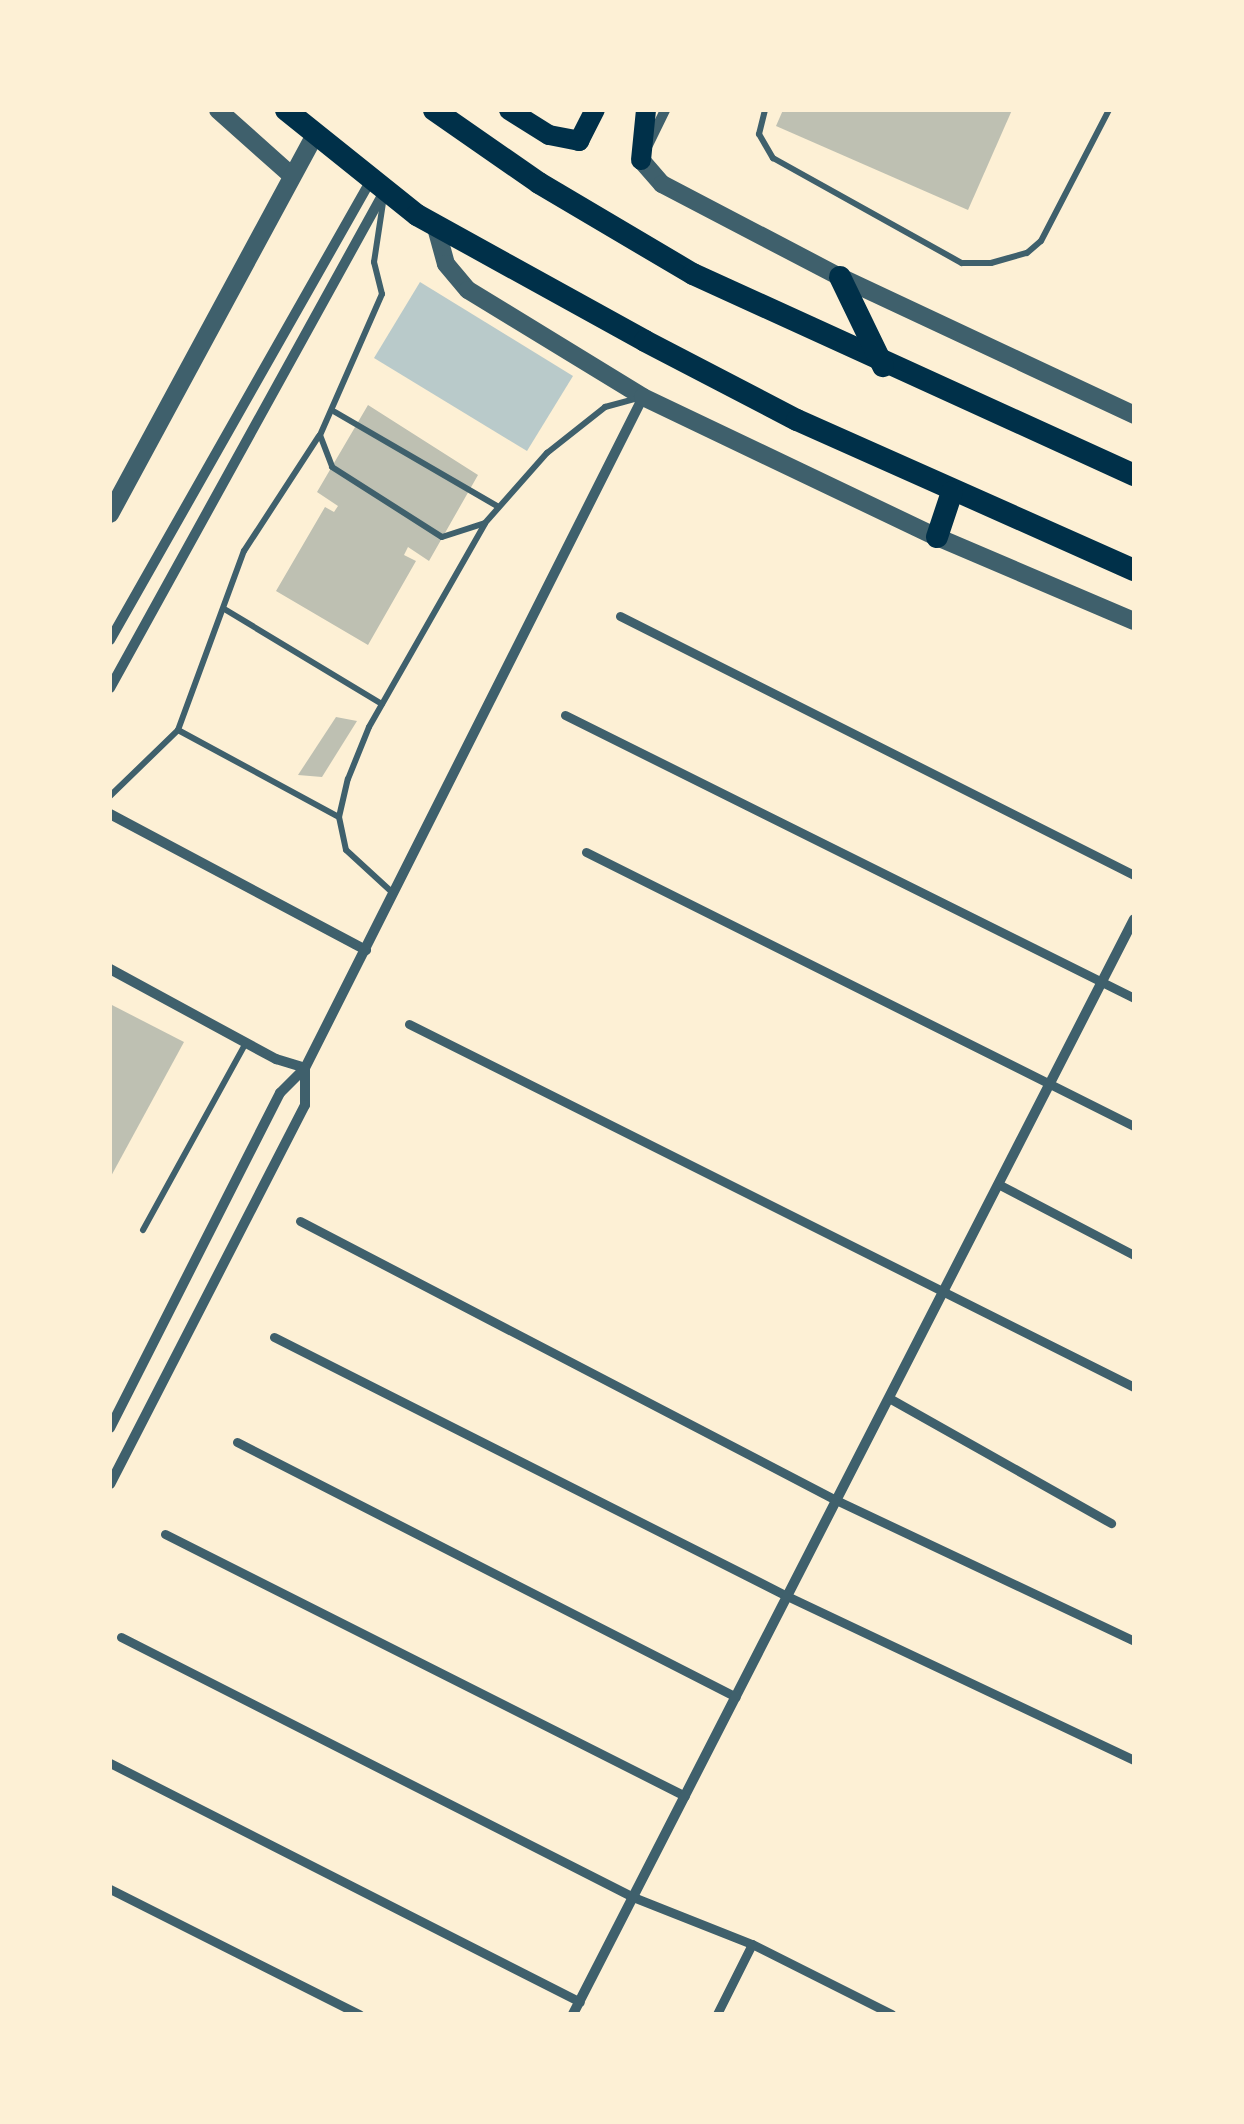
<!DOCTYPE html>
<html>
<head>
<meta charset="utf-8">
<style>
	body { margin:0 }
	#map { position:relative; width:1244px; height:2124px; overflow:hidden; background:#fdf0d5; font-family:Montserrat,sans-serif }
	div>[style] { position:absolute }
	.green>* { inset:0; background:#b9caca }
	.building>* { inset:0; background:#bec0b2 }
	.service>* { height:6px; margin:-3px; padding:0 3px; transform-origin:3px; border-radius:3px; background:#3f606c }
	.pedestrian>* { height:9px; margin:-4.5px; padding:0 4.5px; transform-origin:4.5px; border-radius:4.5px; background:#3f606c }
	.minor>* { height:10px; margin:-5px; padding:0 5px; transform-origin:5px; border-radius:5px; background:#3f606c }
	.tertiary>* { height:18px; margin:-9px; padding:0 9px; transform-origin:9px; border-radius:9px; background:#3f606c }
	.secondary>* { height:20px; margin:-10px; padding:0 10px; transform-origin:10px; border-radius:10px; background:#003049 }
	.trunk>* { height:22px; margin:-11px; padding:0 11px; transform-origin:11px; border-radius:11px; background:#003049 }
	span { translate:-50% -50%; white-space:nowrap; text-align:center; line-height:1.15; -webkit-text-stroke:8px #fdf0d5; paint-order:stroke }
	.frame { position:absolute; inset:0; border:112px solid #fdf0d5; pointer-events:none }
</style>
</head>
<body>
<div id="map">
	<div class="green">
		<i style="clip-path:polygon(420px 282px,573px 376px,527px 451px,374px 358px)"></i>
	</div>
	<div class="building">
		<i style="clip-path:polygon(783px 110px,1012px 110px,968px 210px,776px 126px)"></i>
		<i style="clip-path:polygon(368px 405px,478px 475px,429px 561px,408px 547px,404px 555px,416px 561px,368px 645px,276px 591px,325px 507px,334px 512px,338px 506px,317px 492px)"></i>
		<i style="clip-path:polygon(336px 717px,357px 721px,322px 777px,298px 775px)"></i>
		<i style="clip-path:polygon(110px 1004px,184px 1042px,110px 1178px)"></i>
	</div>
	<div class="service">
		<i style="left:765px;top:110px;width:25px;rotate:104deg"></i>
		<i style="left:759px;top:134px;width:28px;rotate:60deg"></i>
		<i style="left:773px;top:158px;width:216px;rotate:29.1deg"></i>
		<i style="left:962px;top:263px;width:29px"></i>
		<i style="left:991px;top:263px;width:37px;rotate:-16deg"></i>
		<i style="left:1027px;top:253px;width:18px;rotate:-41deg"></i>
		<i style="left:1041px;top:241px;width:148px;rotate:-62.6deg"></i>
		<i style="left:384px;top:196px;width:67px;rotate:98.6deg"></i>
		<i style="left:374px;top:262px;width:33px;rotate:76deg"></i>
		<i style="left:382px;top:294px;width:154px;rotate:113.7deg"></i>
		<i style="left:320px;top:435px;width:34px;rotate:69deg"></i>
		<i style="left:332px;top:467px;width:130px;rotate:32.5deg"></i>
		<i style="left:442px;top:537px;width:45px;rotate:-18deg"></i>
		<i style="left:485px;top:523px;width:94px;rotate:-48.5deg"></i>
		<i style="left:547px;top:453px;width:74px;rotate:-38.4deg"></i>
		<i style="left:605px;top:407px;width:34px;rotate:-15deg"></i>
		<i style="left:335px;top:412px;width:187px;rotate:30.1deg"></i>
		<i style="left:226px;top:610px;width:182px;rotate:31.1deg"></i>
		<i style="left:178px;top:730px;width:183px;rotate:28.4deg"></i>
		<i style="left:110px;top:796px;width:95px;rotate:-44.1deg"></i>
		<i style="left:178px;top:730px;width:191px;rotate:-69.8deg"></i>
		<i style="left:244px;top:551px;width:137px;rotate:-56.9deg"></i>
		<i style="left:394px;top:894px;width:65px;rotate:-137.5deg"></i>
		<i style="left:346px;top:850px;width:34px;rotate:-102deg"></i>
		<i style="left:339px;top:817px;width:39px;rotate:-77deg"></i>
		<i style="left:348px;top:779px;width:56px;rotate:-68deg"></i>
		<i style="left:369px;top:727px;width:234px;rotate:-60.3deg"></i>
		<i style="left:143px;top:1230px;width:213px;rotate:-61.2deg"></i>
	</div>
	<div class="pedestrian">
		<i style="left:620px;top:616px;width:576px;rotate:26.74deg"></i>
		<i style="left:565px;top:715px;width:635px;rotate:26.44deg"></i>
		<i style="left:586px;top:852px;width:613px;rotate:26.57deg"></i>
		<i style="left:409px;top:1024px;width:811px;rotate:26.6deg"></i>
		<i style="left:998px;top:1184px;width:153px;rotate:27.6deg"></i>
		<i style="left:300px;top:1221px;width:604px;rotate:27.5deg"></i>
		<i style="left:836px;top:1500px;width:330px;rotate:25.3deg"></i>
		<i style="left:274px;top:1337px;width:575px;rotate:26.79deg"></i>
		<i style="left:787px;top:1596px;width:384px;rotate:25.3deg"></i>
		<i style="left:889px;top:1398px;width:255px;rotate:29.4deg"></i>
		<i style="left:237px;top:1442px;width:560px;rotate:27.07deg"></i>
		<i style="left:165px;top:1534px;width:582px;rotate:26.74deg"></i>
		<i style="left:121px;top:1637px;width:574px;rotate:26.92deg"></i>
		<i style="left:633px;top:1897px;width:128px;rotate:21.6deg"></i>
		<i style="left:752px;top:1944px;width:156px;rotate:26.7deg"></i>
		<i style="left:110px;top:1763px;width:527px;rotate:26.95deg"></i>
		<i style="left:110px;top:1889px;width:279px;rotate:26.7deg"></i>
		<i style="left:717px;top:2014px;width:78px;rotate:-63.4deg"></i>
	</div>
	<div class="minor">
		<i style="left:648px;top:145px;width:39px;rotate:-64deg"></i>
		<i style="left:110px;top:640px;width:529px;rotate:-60.43deg"></i>
		<i style="left:110px;top:688px;width:569px;rotate:-61.09deg"></i>
		<i style="left:110px;top:814px;width:290px;rotate:28deg"></i>
		<i style="left:110px;top:969px;width:189px;rotate:28.5deg"></i>
		<i style="left:276px;top:1059px;width:30px;rotate:17deg"></i>
		<i style="left:305px;top:1068px;width:751px;rotate:-63.26deg"></i>
		<i style="left:110px;top:1428px;width:376px;rotate:-63.1deg"></i>
		<i style="left:280px;top:1093px;width:35px;rotate:-45deg"></i>
		<i style="left:305px;top:1068px;width:37px;rotate:90deg"></i>
		<i style="left:305px;top:1105px;width:426px;rotate:117.2deg"></i>
		<i style="left:573px;top:2014px;width:1230px;rotate:-62.87deg"></i>
	</div>
	<div class="tertiary">
		<i style="left:218px;top:110px;width:99px;rotate:41.7deg"></i>
		<i style="left:641px;top:160px;width:32px;rotate:49deg"></i>
		<i style="left:662px;top:184px;width:201px;rotate:27.6deg"></i>
		<i style="left:840px;top:277px;width:325px;rotate:25.1deg"></i>
		<i style="left:435px;top:224px;width:41px;rotate:74.6deg"></i>
		<i style="left:446px;top:264px;width:34px;rotate:50deg"></i>
		<i style="left:468px;top:290px;width:205px;rotate:31.4deg"></i>
		<i style="left:643px;top:397px;width:326px;rotate:25.5deg"></i>
		<i style="left:937px;top:537px;width:214px;rotate:23.1deg"></i>
		<i style="left:110px;top:514px;width:431px;rotate:-61.6deg"></i>
	</div>
	<div class="secondary">
		<i style="left:509px;top:110px;width:47px;rotate:32deg"></i>
		<i style="left:549px;top:135px;width:31px;rotate:11deg"></i>
		<i style="left:579px;top:141px;width:35px;rotate:-63deg"></i>
		<i style="left:641px;top:160px;width:50px;rotate:-84.3deg"></i>
	</div>
	<div class="trunk">
		<i style="left:286px;top:110px;width:168px;rotate:38.7deg"></i>
		<i style="left:417px;top:215px;width:260px;rotate:28.9deg"></i>
		<i style="left:645px;top:341px;width:171px;rotate:27.5deg"></i>
		<i style="left:797px;top:420px;width:369px;rotate:24deg"></i>
		<i style="left:434px;top:110px;width:128px;rotate:34.8deg"></i>
		<i style="left:539px;top:183px;width:179px;rotate:30.6deg"></i>
		<i style="left:693px;top:274px;width:485px;rotate:24.5deg"></i>
		<i style="left:840px;top:277px;width:99px;rotate:64.2deg"></i>
		<i style="left:937px;top:537px;width:47px;rotate:-71.6deg"></i>
	</div>
	<div class="frame"></div>
</div>
</body>
</html>
